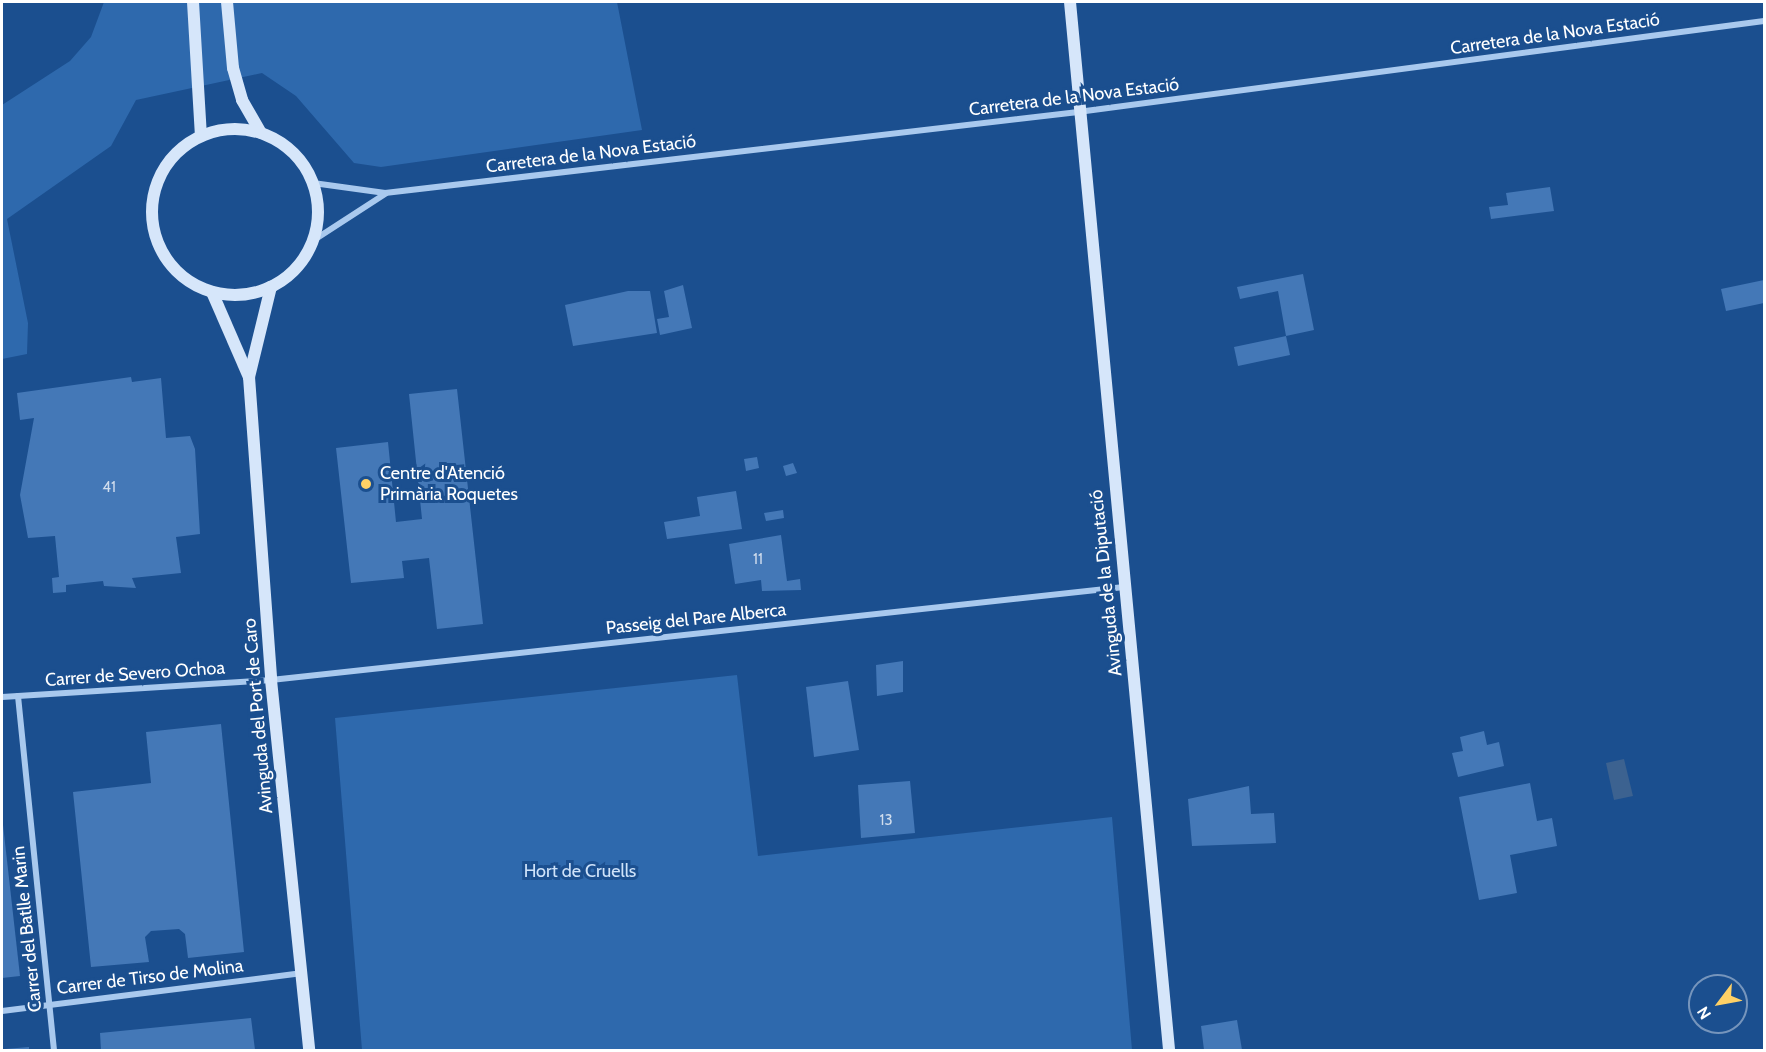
<!DOCTYPE html>
<html>
<head>
<meta charset="utf-8">
<style>
	body { margin:0 }
	#map { position:relative; width:1766px; height:1052px; overflow:hidden; background:#1b4f8f; font-family:Cabin,sans-serif }
	div>[style] { position:absolute }
	.green>* { inset:0; background:#2e69ad }
	.water>* { inset:0; background:#3c6290 }
	.building>* { inset:0; background:#4478b7 }
	.street>* { height:6px; margin:-3px; padding:0 3px; transform-origin:3px; border-radius:3px; background:#a9c9ee }
	.secondary>* { height:12px; margin:-6px; padding:0 6px; transform-origin:6px; border-radius:6px; background:#d6e6fa }
	.secondary>.ring { margin:-6px; padding:0; box-sizing:content-box; background:none; border:12px solid #d6e6fa; border-radius:50% }
	.dots>* { width:16px; height:16px; translate:-50% -50%; box-sizing:border-box; border:3px solid #1b4f8f; border-radius:50% }
	span { translate:-50% -50%; white-space:nowrap; text-align:center; line-height:1.15; -webkit-text-stroke:6px #1b4f8f; paint-order:stroke }
	.number-label { font-size:15px; color:#d0dded }
	.number-label span { -webkit-text-stroke-width:0 }
	.street-label { font-size:18px; color:#fff }
	.poi-label { font-size:18px; color:#fff }
	.left { translate:0 -50%; text-align:left }
	.park-label { font-size:18px; color:#cfe3fa }
	.frame { position:absolute; inset:0; border:3px solid #fff; pointer-events:none }
	.north { position:absolute; left:1688px; top:974px; width:60px; height:60px; box-sizing:border-box; background:#1b4f8f; border:2px solid #7695bc; border-radius:50%; rotate:238deg; font-size:16px; font-weight:700; line-height:24px; text-align:center; color:#fff }
	.north::after { content:''; display:block; margin:auto; width:21px; height:27px; background:#ffd166; clip-path:polygon(50% 0,100% 100%,50% 72%,0 100%) }
</style>
</head>
<body>
<div id="map">
	<div class="green">
		<i style="clip-path:polygon(104px 2px,617px 2px,642px 130px,381px 167px,354px 163px,296px 96px,262px 73px,136px 100px,111px 146px,7px 219px,28px 323px,27px 354px,2px 359px,2px 105px,70px 61px,91px 37px)"></i>
		<i style="clip-path:polygon(737px 675px,758px 856px,1112px 817px,1132px 1050px,362px 1050px,335px 718px)"></i>
	</div>
	<div class="water">
		<i style="clip-path:polygon(1624px 759px,1633px 796px,1614px 800px,1606px 763px)"></i>
	</div>
	<div class="building">
		<i style="clip-path:polygon(1550px 187px,1554px 211px,1491px 219px,1489px 207px,1508px 205px,1506px 193px)"></i>
		<i style="clip-path:polygon(1303px 274px,1314px 330px,1286px 336px,1278px 291px,1240px 299px,1237px 287px)"></i>
		<i style="clip-path:polygon(1764px 280px,1764px 303px,1726px 311px,1721px 289px)"></i>
		<i style="clip-path:polygon(683px 285px,692px 328px,660px 335px,657px 319px,669px 317px,664px 291px)"></i>
		<i style="clip-path:polygon(628px 291px,650px 291px,657px 333px,573px 346px,565px 305px)"></i>
		<i style="clip-path:polygon(1286px 336px,1290px 355px,1238px 366px,1234px 347px)"></i>
		<i style="clip-path:polygon(131px 377px,132px 382px,161px 378px,166px 438px,190px 436px,195px 449px,200px 534px,176px 537px,181px 573px,132px 578px,136px 588px,104px 586px,103px 581px,66px 585px,66px 592px,53px 593px,52px 578px,59px 577px,55px 536px,28px 538px,20px 495px,34px 418px,20px 420px,17px 393px)"></i>
		<i style="clip-path:polygon(457px 389px,483px 624px,437px 629px,429px 558px,402px 561px,404px 578px,351px 583px,336px 448px,388px 442px,396px 522px,422px 519px,409px 394px)"></i>
		<i style="clip-path:polygon(757px 457px,759px 468px,746px 471px,744px 459px)"></i>
		<i style="clip-path:polygon(793px 463px,797px 473px,786px 476px,783px 466px)"></i>
		<i style="clip-path:polygon(736px 491px,742px 529px,667px 539px,664px 522px,700px 516px,697px 497px)"></i>
		<i style="clip-path:polygon(783px 510px,784px 518px,766px 521px,764px 513px)"></i>
		<i style="clip-path:polygon(781px 535px,787px 581px,800px 579px,801px 590px,762px 591px,761px 580px,735px 584px,729px 544px)"></i>
		<i style="clip-path:polygon(903px 661px,903px 692px,877px 696px,876px 665px)"></i>
		<i style="clip-path:polygon(848px 681px,859px 750px,814px 757px,806px 687px)"></i>
		<i style="clip-path:polygon(221px 724px,244px 952px,188px 958px,185px 934px,179px 929px,151px 931px,145px 937px,149px 962px,91px 967px,73px 792px,151px 783px,146px 732px)"></i>
		<i style="clip-path:polygon(1484px 731px,1487px 745px,1499px 742px,1504px 766px,1458px 777px,1452px 753px,1463px 751px,1460px 737px)"></i>
		<i style="clip-path:polygon(910px 781px,915px 833px,861px 838px,858px 785px)"></i>
		<i style="clip-path:polygon(1530px 783px,1537px 821px,1552px 818px,1557px 846px,1510px 855px,1517px 893px,1479px 900px,1459px 797px)"></i>
		<i style="clip-path:polygon(1249px 786px,1251px 814px,1274px 813px,1276px 843px,1192px 846px,1188px 799px)"></i>
		<i style="clip-path:polygon(2px 816px,20px 976px,2px 978px)"></i>
		<i style="clip-path:polygon(251px 1018px,255px 1050px,101px 1050px,100px 1033px)"></i>
		<i style="clip-path:polygon(1237px 1020px,1242px 1050px,1204px 1050px,1201px 1026px)"></i>
		<i style="clip-path:polygon(29px 1047px,29px 1050px,5px 1050px,5px 1049px)"></i>
	</div>
	<div class="street">
		<i style="left:313px;top:183px;width:73px;rotate:7.9deg"></i>
		<i style="left:385px;top:193px;width:698px;rotate:-6.67deg"></i>
		<i style="left:1078px;top:112px;width:692px;rotate:-7.56deg"></i>
		<i style="left:314px;top:240px;width:85px;rotate:-32.9deg"></i>
		<i style="left:18px;top:696px;width:356px;rotate:84.2deg"></i>
		<i style="left:2px;top:697px;width:270px;rotate:-3.6deg"></i>
		<i style="left:271px;top:680px;width:858px;rotate:-6.22deg"></i>
		<i style="left:2px;top:1011px;width:301px;rotate:-7.2deg"></i>
	</div>
	<div class="secondary">
		<i style="left:193px;top:2px;width:134px;rotate:86.6deg"></i>
		<i style="left:227px;top:2px;width:66px;rotate:84.8deg"></i>
		<i style="left:233px;top:68px;width:33px;rotate:74deg"></i>
		<i style="left:242px;top:100px;width:38px;rotate:60deg"></i>
		<i style="left:1070px;top:2px;width:1053px;rotate:84.6deg"></i>
		<i class="ring" style="left:152px;top:129px;width:154px;height:154px"></i>
		<i style="left:212px;top:292px;width:93px;rotate:66.5deg"></i>
		<i style="left:249px;top:377px;width:304px;rotate:85.8deg"></i>
		<i style="left:271px;top:680px;width:372px;rotate:84.1deg"></i>
		<i style="left:249px;top:377px;width:93px;rotate:-76.3deg"></i>
	</div>
	<div class="dots">
		<i style="left:366px;top:484px;background:#ffd166"></i>
	</div>
	<div class="number-label">
		<span style="left:109px;top:488px">41</span>
		<span style="left:758px;top:560px">11</span>
		<span style="left:886px;top:821px">13</span>
	</div>
	<div class="street-label">
		<span style="left:1555px;top:34px;rotate:-8deg">Carretera de la Nova Estació</span>
		<span style="left:1074px;top:97px;rotate:-7deg">Carretera de la Nova Estació</span>
		<span style="left:591px;top:154px;rotate:-7deg">Carretera de la Nova Estació</span>
		<span style="left:1106px;top:583px;rotate:-96deg">Avinguda de la Diputació</span>
		<span style="left:696px;top:619px;rotate:-6deg">Passeig del Pare Alberca</span>
		<span style="left:135px;top:674px;rotate:-4deg">Carrer de Severo Ochoa</span>
		<span style="left:258px;top:716px;rotate:-95deg">Avinguda del Port de Caro</span>
		<span style="left:27px;top:929px;rotate:-96deg">Carrer del Batlle Marin</span>
		<span style="left:150px;top:977px;rotate:-7deg">Carrer de Tirso de Molina</span>
	</div>
	<div class="poi-label">
		<span class="left" style="left:380px;top:484px">Centre d'Atenció<br>Primària Roquetes</span>
	</div>
	<div class="park-label">
		<span style="left:580px;top:871px">Hort de Cruells</span>
	</div>
	<div class="frame"></div>
	<div class="north">N</div>
</div>
</body>
</html>
